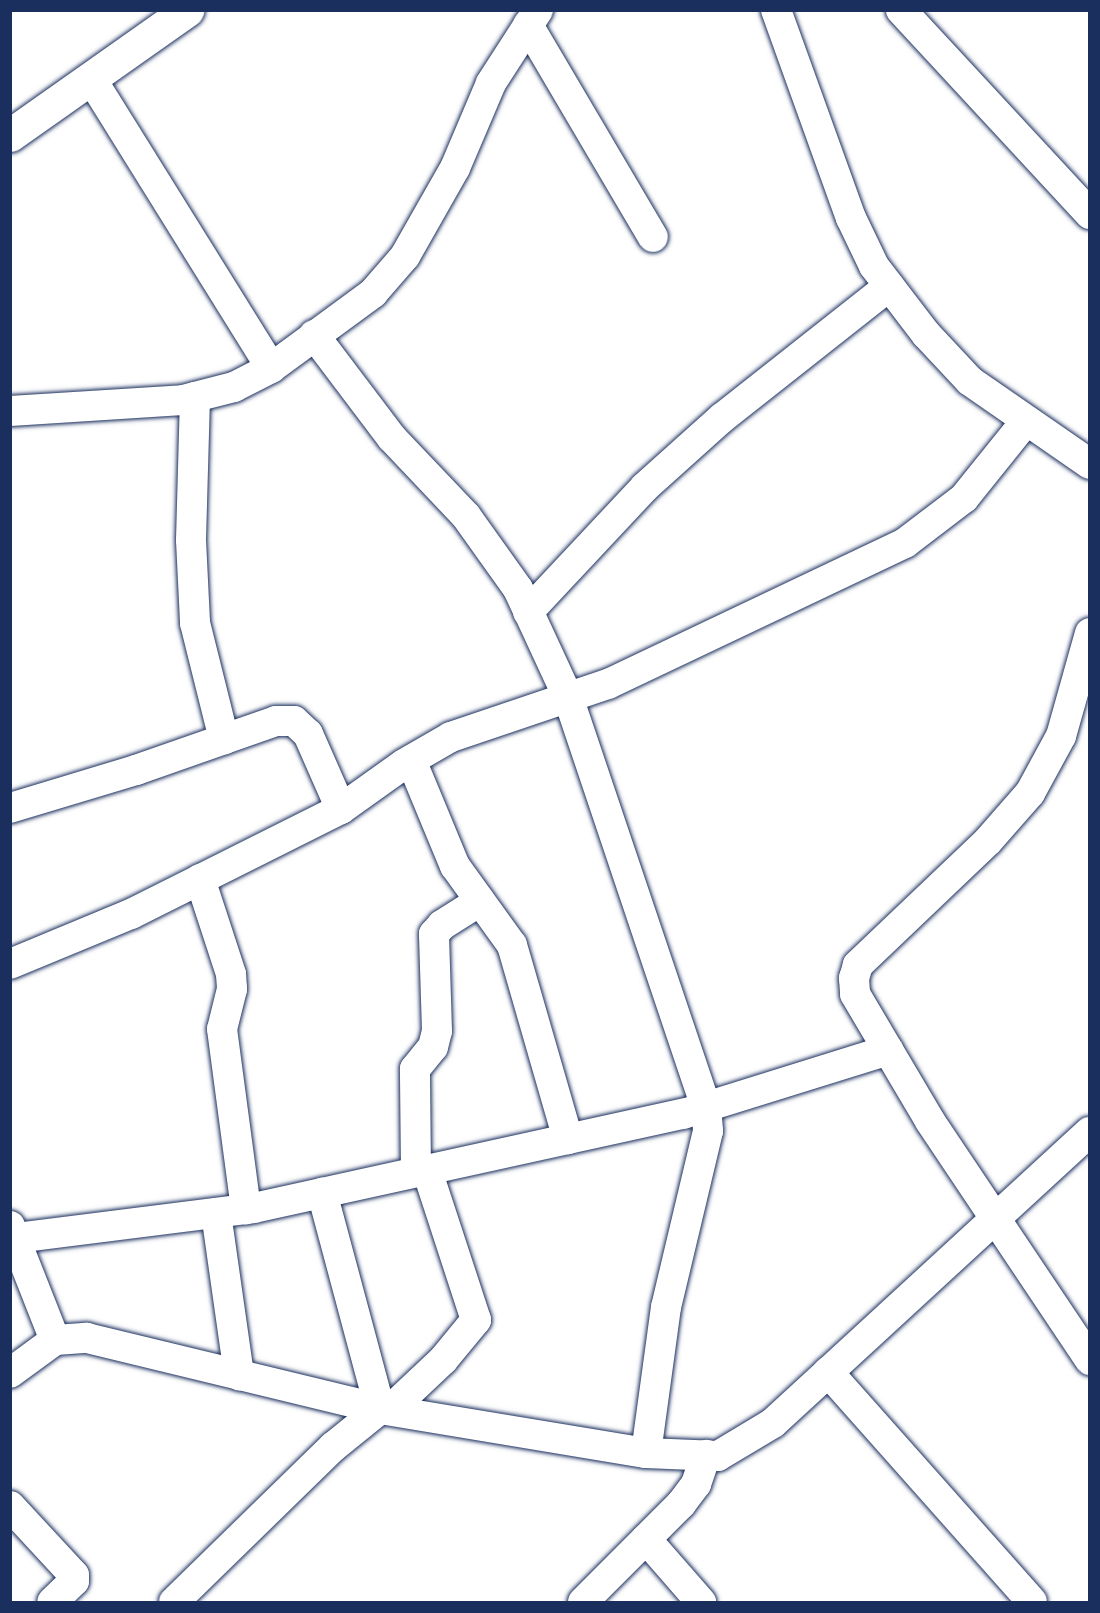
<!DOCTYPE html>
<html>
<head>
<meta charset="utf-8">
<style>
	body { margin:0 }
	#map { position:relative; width:1100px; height:1613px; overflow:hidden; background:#fff; font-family:Sriracha,sans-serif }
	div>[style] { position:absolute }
	.roads { filter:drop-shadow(0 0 2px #1b2f5e) drop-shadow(0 0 2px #1b2f5e) }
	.street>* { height:30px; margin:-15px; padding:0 15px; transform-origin:15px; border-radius:15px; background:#fff }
	.secondary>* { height:33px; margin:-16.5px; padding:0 16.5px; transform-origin:16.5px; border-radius:16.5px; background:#fff }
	span { translate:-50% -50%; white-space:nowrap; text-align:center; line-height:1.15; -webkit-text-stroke:5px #fff; paint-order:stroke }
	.frame { position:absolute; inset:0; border:12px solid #1b2f5e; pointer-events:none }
</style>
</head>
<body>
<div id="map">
	<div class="roads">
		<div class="street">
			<i style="left:776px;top:10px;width:221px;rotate:70.2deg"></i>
			<i style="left:851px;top:218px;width:53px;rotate:64.4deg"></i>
			<i style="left:874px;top:266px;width:86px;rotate:52.6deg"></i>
			<i style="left:926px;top:334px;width:64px;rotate:46.9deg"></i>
			<i style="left:970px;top:381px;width:146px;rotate:34.7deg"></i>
			<i style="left:901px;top:10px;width:278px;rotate:47.2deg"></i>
			<i style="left:528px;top:25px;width:246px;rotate:59.5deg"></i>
			<i style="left:92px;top:80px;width:339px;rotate:58.1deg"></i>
			<i style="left:314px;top:335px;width:129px;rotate:52.9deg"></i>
			<i style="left:392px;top:438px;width:108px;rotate:46.5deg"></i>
			<i style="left:466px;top:516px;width:90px;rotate:54.5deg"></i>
			<i style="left:518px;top:589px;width:119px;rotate:65.2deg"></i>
			<i style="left:568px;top:697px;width:433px;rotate:71.4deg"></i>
			<i style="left:706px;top:1107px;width:24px;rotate:85deg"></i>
			<i style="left:708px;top:1131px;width:181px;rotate:103.4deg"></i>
			<i style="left:666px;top:1307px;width:147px;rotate:97.8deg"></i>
			<i style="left:195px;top:397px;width:143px;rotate:91.6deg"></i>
			<i style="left:191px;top:540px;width:83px;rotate:87.2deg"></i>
			<i style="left:195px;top:623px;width:120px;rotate:76deg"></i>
			<i style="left:10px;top:411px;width:173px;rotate:-3.6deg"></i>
			<i style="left:183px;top:400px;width:53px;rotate:-14.3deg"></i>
			<i style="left:234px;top:387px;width:42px;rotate:-27.2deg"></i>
			<i style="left:271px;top:368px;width:127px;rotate:-36.3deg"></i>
			<i style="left:373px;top:293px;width:49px;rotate:-49.1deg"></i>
			<i style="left:405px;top:256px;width:101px;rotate:-60.4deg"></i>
			<i style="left:455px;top:168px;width:92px;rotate:-67deg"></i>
			<i style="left:491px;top:83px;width:87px;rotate:-57.2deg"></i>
			<i style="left:528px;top:612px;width:171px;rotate:-46.9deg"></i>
			<i style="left:645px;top:487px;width:103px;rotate:-41.9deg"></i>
			<i style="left:722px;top:418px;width:213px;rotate:-38.3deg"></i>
			<i style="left:1090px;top:633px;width:107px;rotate:105.7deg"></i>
			<i style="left:1061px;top:736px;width:65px;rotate:118.5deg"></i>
			<i style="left:1030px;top:793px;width:64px;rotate:131.2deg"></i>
			<i style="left:988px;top:841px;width:180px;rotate:136.4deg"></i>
			<i style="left:858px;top:965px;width:14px;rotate:107deg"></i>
			<i style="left:854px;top:978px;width:16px;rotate:86deg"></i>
			<i style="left:855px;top:994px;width:147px;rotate:59.4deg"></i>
			<i style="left:930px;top:1121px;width:288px;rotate:56.2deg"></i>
			<i style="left:411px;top:760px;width:115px;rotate:67.5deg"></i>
			<i style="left:455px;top:866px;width:97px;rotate:54.2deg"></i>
			<i style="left:512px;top:945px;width:202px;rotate:73.9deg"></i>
			<i style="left:10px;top:808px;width:132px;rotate:-16.8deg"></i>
			<i style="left:136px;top:770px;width:148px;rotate:-19.3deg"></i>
			<i style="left:276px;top:721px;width:18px"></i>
			<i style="left:294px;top:721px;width:19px;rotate:43deg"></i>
			<i style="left:308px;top:734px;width:82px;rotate:66.3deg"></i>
			<i style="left:200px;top:879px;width:100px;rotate:71.9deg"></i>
			<i style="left:231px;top:974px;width:15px;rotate:86deg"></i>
			<i style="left:232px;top:989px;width:41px;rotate:104deg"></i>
			<i style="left:222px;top:1029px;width:182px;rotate:82.4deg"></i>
			<i style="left:10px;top:964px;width:131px;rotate:-22.5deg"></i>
			<i style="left:131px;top:914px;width:235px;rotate:-26.6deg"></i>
			<i style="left:341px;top:809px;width:77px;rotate:-35.5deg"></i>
			<i style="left:404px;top:764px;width:54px;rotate:-29.9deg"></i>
			<i style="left:451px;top:737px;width:166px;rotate:-18.7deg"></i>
			<i style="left:608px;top:684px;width:329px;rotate:-25.4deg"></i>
			<i style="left:905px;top:543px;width:74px;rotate:-37.3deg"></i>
			<i style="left:964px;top:498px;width:99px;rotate:-51.2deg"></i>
			<i style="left:416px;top:1172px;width:103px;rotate:-90.6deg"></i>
			<i style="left:415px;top:1069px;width:28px;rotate:-51deg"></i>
			<i style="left:433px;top:1047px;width:16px;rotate:-76deg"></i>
			<i style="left:437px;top:1031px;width:97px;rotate:-91.8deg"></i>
			<i style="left:434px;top:934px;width:12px;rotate:-48deg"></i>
			<i style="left:442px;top:925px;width:45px;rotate:-32.3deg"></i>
			<i style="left:216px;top:1213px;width:164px;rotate:81.9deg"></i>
			<i style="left:10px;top:1226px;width:123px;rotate:68.5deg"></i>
			<i style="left:16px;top:1238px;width:240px;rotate:-7.2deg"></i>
			<i style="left:254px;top:1208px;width:439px;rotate:-12.4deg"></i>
			<i style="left:683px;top:1114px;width:215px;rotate:-17.3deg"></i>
			<i style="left:828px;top:1372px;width:307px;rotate:48.4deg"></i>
			<i style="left:10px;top:1373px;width:56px;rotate:-36.3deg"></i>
			<i style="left:55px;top:1340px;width:32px;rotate:-4deg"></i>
			<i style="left:87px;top:1338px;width:301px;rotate:13.6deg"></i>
			<i style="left:380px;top:1409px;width:270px;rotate:9.4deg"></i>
			<i style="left:646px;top:1453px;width:72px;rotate:2.4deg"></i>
			<i style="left:718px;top:1456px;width:64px;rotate:-31deg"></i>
			<i style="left:773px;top:1423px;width:430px;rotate:-42.6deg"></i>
			<i style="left:390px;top:1410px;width:73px;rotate:-43.3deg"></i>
			<i style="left:443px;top:1360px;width:52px;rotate:-50.5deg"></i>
			<i style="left:476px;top:1320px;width:158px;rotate:-108.1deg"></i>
			<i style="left:10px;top:1506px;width:94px;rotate:47.2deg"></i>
			<i style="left:74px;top:1575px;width:6px;rotate:90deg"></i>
			<i style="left:74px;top:1581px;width:30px;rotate:136deg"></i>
			<i style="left:646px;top:1539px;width:84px;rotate:48.9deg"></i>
			<i style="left:174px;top:1602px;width:222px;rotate:-44.3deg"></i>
			<i style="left:333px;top:1447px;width:60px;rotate:-39deg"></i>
			<i style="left:380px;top:1409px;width:224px;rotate:-105deg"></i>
			<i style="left:583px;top:1602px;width:139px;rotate:-45deg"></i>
			<i style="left:681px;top:1504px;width:25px;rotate:-53deg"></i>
			<i style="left:696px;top:1484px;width:31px;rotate:-71deg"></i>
		</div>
		<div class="secondary">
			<i style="left:10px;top:135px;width:217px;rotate:-35.2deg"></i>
		</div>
	</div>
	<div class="frame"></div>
</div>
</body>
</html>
